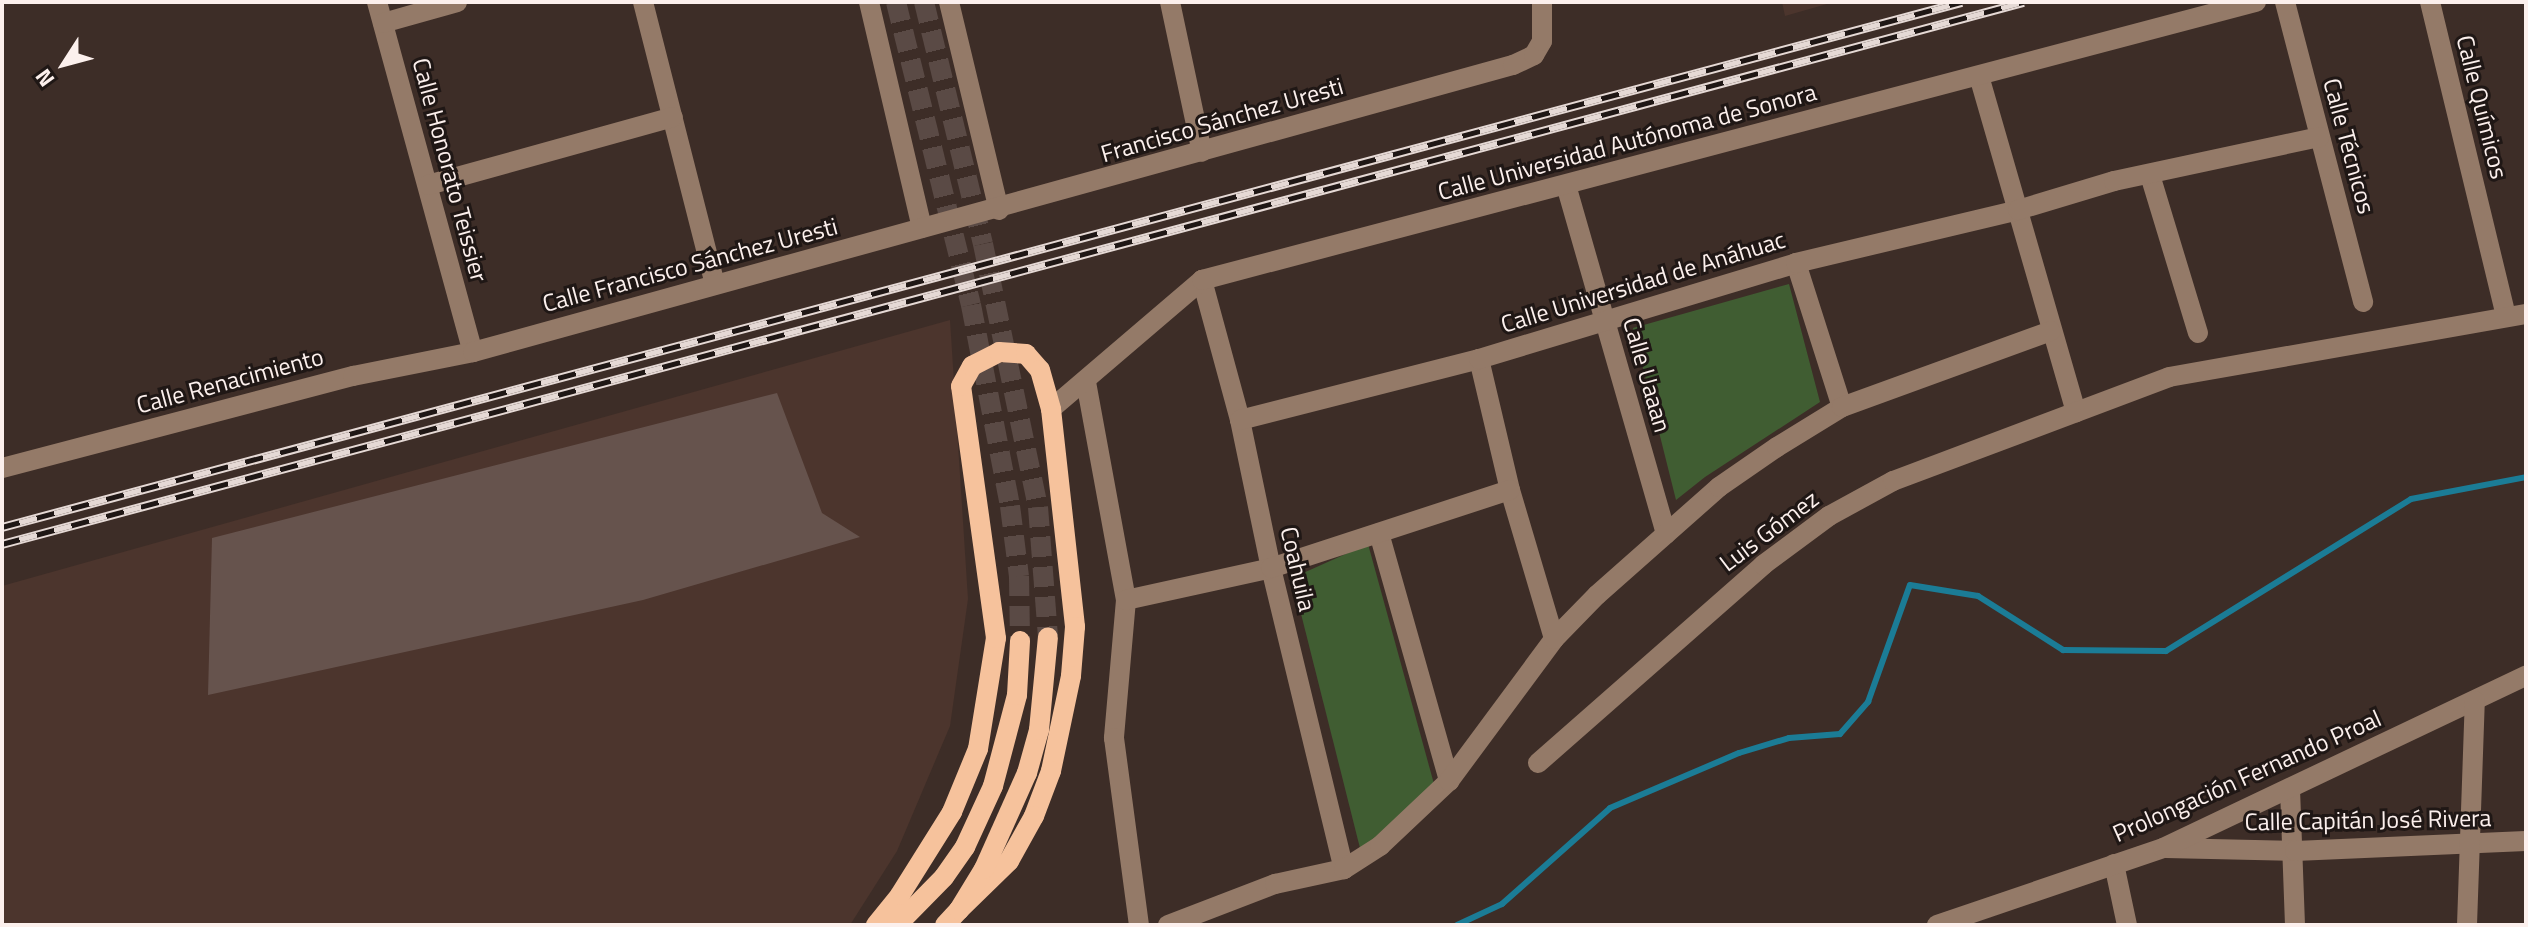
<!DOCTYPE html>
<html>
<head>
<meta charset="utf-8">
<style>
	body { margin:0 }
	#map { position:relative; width:2528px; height:927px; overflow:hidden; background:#3d2d27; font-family:"Titillium Web",sans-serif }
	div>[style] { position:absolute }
	.built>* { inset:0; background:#4c352d }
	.green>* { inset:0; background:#405d32 }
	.stream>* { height:6px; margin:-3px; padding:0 3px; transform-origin:3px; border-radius:3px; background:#1b7c96 }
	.building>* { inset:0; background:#66534d }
	.major-tunnel>* { height:20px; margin-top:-10px; transform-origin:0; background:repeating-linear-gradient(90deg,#5a4a45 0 20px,transparent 0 30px) }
	.minor>* { height:20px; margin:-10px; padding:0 10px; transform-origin:10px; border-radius:10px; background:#947a68 }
	.major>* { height:20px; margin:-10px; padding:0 10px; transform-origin:10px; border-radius:10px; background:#f6c29c }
	.rail>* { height:9px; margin-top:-4.5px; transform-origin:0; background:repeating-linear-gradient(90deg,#1f1715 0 18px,#e5d9d5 0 36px); box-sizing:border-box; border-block:2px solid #e5d9d5 }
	span { translate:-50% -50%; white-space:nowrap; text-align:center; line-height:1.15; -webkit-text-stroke:6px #1f1715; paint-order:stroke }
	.street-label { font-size:24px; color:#fcf0ed }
	.frame { position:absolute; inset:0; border:4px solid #fcf0ed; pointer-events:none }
	.north { position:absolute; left:24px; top:24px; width:80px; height:80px; -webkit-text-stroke:6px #1f1715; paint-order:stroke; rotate:234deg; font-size:22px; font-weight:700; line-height:32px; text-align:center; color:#fcf0ed }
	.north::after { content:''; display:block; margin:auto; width:28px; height:36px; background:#fcf0ed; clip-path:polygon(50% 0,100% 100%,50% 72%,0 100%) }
</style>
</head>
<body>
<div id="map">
	<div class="built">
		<i style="clip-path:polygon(1782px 2px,1834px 2px,1785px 16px)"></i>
		<i style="clip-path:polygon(950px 320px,968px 599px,950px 726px,897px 851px,850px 925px,2px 925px,2px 586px)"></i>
	</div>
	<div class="green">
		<i style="clip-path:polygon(1789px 284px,1820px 402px,1705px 477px,1676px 500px,1633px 328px)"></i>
		<i style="clip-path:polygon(1368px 544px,1434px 784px,1361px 852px,1292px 578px)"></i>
	</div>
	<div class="stream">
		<i style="left:1457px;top:925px;width:50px;rotate:-25deg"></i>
		<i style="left:1502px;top:904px;width:144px;rotate:-41.6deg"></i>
		<i style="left:1610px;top:808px;width:140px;rotate:-23.1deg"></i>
		<i style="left:1739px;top:753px;width:52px;rotate:-16.7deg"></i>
		<i style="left:1789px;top:738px;width:51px;rotate:-4.5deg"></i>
		<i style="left:1840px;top:734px;width:43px;rotate:-48.8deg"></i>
		<i style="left:1868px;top:702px;width:124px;rotate:-70.3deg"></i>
		<i style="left:1910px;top:585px;width:69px;rotate:9.2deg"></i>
		<i style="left:1978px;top:596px;width:101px;rotate:32.4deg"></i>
		<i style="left:2063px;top:650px;width:103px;rotate:0.6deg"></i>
		<i style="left:2166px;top:651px;width:288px;rotate:-31.8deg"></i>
		<i style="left:2411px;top:499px;width:117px;rotate:-10.8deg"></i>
	</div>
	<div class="building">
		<i style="clip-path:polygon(777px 393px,822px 513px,860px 537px,643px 600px,208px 695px,212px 538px)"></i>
	</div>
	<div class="major-tunnel">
		<i style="left:896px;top:2px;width:312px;rotate:76.1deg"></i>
		<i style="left:971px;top:305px;width:205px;rotate:79deg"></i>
		<i style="left:1010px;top:506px;width:71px;rotate:82.7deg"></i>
		<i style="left:1019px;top:576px;width:65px;rotate:89.1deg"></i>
		<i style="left:924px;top:2px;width:249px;rotate:76.3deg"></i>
		<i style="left:983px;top:244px;width:269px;rotate:78.2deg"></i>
		<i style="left:1038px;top:507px;width:130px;rotate:85.6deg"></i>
	</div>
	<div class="minor">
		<i style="left:377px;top:2px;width:363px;rotate:74.7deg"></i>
		<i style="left:643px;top:2px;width:291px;rotate:75.7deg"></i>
		<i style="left:869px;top:2px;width:232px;rotate:76.8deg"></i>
		<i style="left:949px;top:2px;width:214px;rotate:76.5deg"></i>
		<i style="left:1170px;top:2px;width:153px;rotate:78deg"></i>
		<i style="left:2285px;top:2px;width:310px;rotate:75.4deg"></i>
		<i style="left:2430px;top:2px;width:324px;rotate:76.4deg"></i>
		<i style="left:383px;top:23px;width:77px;rotate:-15.8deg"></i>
		<i style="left:1979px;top:76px;width:350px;rotate:73.9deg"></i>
		<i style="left:2150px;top:175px;width:165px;rotate:73.1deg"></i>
		<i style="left:428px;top:185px;width:254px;rotate:-15.5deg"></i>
		<i style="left:1566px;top:185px;width:363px;rotate:74deg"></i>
		<i style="left:1796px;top:263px;width:151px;rotate:72.3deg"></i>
		<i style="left:1202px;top:280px;width:145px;rotate:74.8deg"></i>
		<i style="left:1240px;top:420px;width:151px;rotate:78.2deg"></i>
		<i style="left:1271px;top:568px;width:310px;rotate:76.4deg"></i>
		<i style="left:1479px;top:359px;width:135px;rotate:76.7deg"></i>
		<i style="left:1510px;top:490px;width:155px;rotate:73.5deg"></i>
		<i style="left:1086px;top:382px;width:222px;rotate:79.6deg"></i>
		<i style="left:1126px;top:600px;width:139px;rotate:95deg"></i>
		<i style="left:1114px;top:738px;width:189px;rotate:82.4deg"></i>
		<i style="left:1051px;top:409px;width:199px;rotate:-40.5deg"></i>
		<i style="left:1202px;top:280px;width:1090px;rotate:-14.78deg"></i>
		<i style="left:1240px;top:420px;width:247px;rotate:-14.3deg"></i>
		<i style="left:1479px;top:359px;width:331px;rotate:-16.8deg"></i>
		<i style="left:1796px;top:263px;width:228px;rotate:-13.4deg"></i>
		<i style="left:2018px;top:210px;width:100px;rotate:-16.8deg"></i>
		<i style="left:2114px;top:181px;width:210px;rotate:-12.1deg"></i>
		<i style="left:2px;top:468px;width:363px;rotate:-14.7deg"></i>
		<i style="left:353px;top:376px;width:122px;rotate:-11.3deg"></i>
		<i style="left:473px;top:352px;width:1079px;rotate:-15.43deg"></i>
		<i style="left:1513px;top:65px;width:23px;rotate:-25deg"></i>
		<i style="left:1534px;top:55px;width:16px;rotate:-60deg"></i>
		<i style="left:1542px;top:41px;width:39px;rotate:-90deg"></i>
		<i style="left:1379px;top:533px;width:258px;rotate:74.2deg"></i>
		<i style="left:1126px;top:600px;width:148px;rotate:-12.4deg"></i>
		<i style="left:1271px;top:568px;width:251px;rotate:-18.1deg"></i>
		<i style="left:1538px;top:763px;width:300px;rotate:-41.3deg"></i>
		<i style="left:1763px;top:565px;width:82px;rotate:-36.6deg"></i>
		<i style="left:1829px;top:516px;width:73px;rotate:-28.7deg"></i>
		<i style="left:1893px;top:481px;width:295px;rotate:-20.6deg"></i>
		<i style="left:2169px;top:377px;width:363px;rotate:-10deg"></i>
		<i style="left:2290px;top:789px;width:136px;rotate:87.9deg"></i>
		<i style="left:2166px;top:848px;width:129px;rotate:1.3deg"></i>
		<i style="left:2295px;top:851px;width:231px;rotate:-2.5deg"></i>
		<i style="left:2114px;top:864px;width:62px;rotate:78deg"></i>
		<i style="left:1168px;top:925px;width:115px;rotate:-21deg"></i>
		<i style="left:1275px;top:884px;width:71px;rotate:-12.3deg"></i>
		<i style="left:1344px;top:869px;width:43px;rotate:-32.6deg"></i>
		<i style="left:1380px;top:846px;width:95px;rotate:-43.3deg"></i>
		<i style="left:1449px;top:781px;width:177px;rotate:-53.5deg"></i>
		<i style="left:1554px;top:639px;width:62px;rotate:-45.7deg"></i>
		<i style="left:1597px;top:595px;width:163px;rotate:-41.5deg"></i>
		<i style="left:1719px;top:487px;width:70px;rotate:-34.6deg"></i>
		<i style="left:1777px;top:447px;width:76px;rotate:-31.6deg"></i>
		<i style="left:1842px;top:407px;width:222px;rotate:-20deg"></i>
		<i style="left:1937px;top:925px;width:239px;rotate:-18.8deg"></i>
		<i style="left:2163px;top:848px;width:402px;rotate:-25.4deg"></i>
		<i style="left:2467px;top:925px;width:224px;rotate:-88deg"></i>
	</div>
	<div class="major">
		<i style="left:876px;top:925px;width:38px;rotate:-51deg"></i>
		<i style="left:900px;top:895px;width:98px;rotate:-57.9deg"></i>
		<i style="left:952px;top:812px;width:68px;rotate:-67.6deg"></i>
		<i style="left:978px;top:749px;width:112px;rotate:-80.8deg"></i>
		<i style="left:996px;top:638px;width:254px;rotate:-97.9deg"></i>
		<i style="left:961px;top:386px;width:23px;rotate:-61deg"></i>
		<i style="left:972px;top:366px;width:30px;rotate:-27deg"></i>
		<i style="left:999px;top:352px;width:27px;rotate:4deg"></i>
		<i style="left:1026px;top:354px;width:21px;rotate:49deg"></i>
		<i style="left:1040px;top:370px;width:41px;rotate:74.2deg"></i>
		<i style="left:1051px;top:409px;width:219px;rotate:83.7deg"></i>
		<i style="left:1075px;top:627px;width:49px;rotate:94.7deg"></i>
		<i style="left:1071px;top:676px;width:97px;rotate:101.9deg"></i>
		<i style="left:1051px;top:771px;width:48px;rotate:110.7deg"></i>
		<i style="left:1034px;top:816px;width:51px;rotate:119.1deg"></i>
		<i style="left:1009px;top:861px;width:70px;rotate:135.6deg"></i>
		<i style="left:897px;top:925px;width:67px;rotate:-45.6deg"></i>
		<i style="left:944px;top:877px;width:37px;rotate:-55deg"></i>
		<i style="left:965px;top:847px;width:67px;rotate:-65.3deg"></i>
		<i style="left:993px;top:786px;width:94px;rotate:-75.2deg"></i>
		<i style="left:1017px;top:695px;width:54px;rotate:-86.8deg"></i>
		<i style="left:945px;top:925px;width:21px;rotate:-47deg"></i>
		<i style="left:959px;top:910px;width:48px;rotate:-58.6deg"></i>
		<i style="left:984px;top:869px;width:105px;rotate:-65.9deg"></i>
		<i style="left:1027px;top:773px;width:45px;rotate:-74.4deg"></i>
		<i style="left:1039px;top:730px;width:93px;rotate:-84.5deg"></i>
	</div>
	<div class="rail">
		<i style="left:2px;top:527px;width:2029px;rotate:-15deg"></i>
		<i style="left:2px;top:544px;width:2093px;rotate:-15.01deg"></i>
	</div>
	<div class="street-label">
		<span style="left:2482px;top:107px;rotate:76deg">Calle Químicos</span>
		<span style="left:1222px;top:120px;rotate:-16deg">Francisco Sánchez Uresti</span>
		<span style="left:1627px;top:142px;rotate:-15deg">Calle Universidad Autónoma de Sonora</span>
		<span style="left:2349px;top:146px;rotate:75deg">Calle Técnicos</span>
		<span style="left:450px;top:170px;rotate:75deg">Calle Honorato Teissier</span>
		<span style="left:690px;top:265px;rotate:-15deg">Calle Francisco Sánchez Uresti</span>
		<span style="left:1643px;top:282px;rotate:-17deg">Calle Universidad de Anáhuac</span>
		<span style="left:1647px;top:375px;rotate:74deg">Calle Uaaan</span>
		<span style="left:230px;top:381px;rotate:-15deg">Calle Renacimiento</span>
		<span style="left:1769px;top:531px;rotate:-37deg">Luis Gómez</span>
		<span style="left:1298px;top:569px;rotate:77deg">Coahuila</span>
		<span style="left:2247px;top:776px;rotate:-24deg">Prolongación Fernando Proal</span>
		<span style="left:2368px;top:820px;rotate:-1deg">Calle Capitán José Rivera</span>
	</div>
	<div class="frame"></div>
	<div class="north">N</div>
</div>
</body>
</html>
